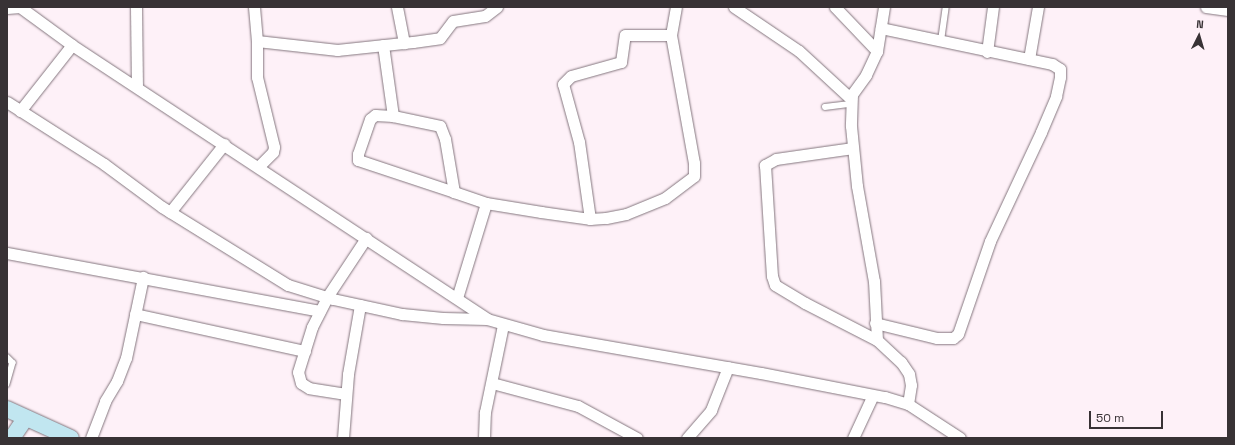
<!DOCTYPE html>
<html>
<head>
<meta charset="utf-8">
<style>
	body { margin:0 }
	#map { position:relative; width:1235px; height:445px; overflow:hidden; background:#fef1f8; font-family:"Space Grotesk",sans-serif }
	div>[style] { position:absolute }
	.roads { filter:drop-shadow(0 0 1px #84767e) drop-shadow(0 0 1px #84767e) }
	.lane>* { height:5.5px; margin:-2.75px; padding:0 2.75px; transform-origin:2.75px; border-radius:2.75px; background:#fff }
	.street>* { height:11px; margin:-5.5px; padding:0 5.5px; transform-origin:5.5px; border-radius:5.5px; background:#fff }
	.secondary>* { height:16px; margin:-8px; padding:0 8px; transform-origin:8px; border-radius:8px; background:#c1e6f0 }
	span { translate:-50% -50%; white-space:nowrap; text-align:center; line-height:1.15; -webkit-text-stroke:4px #fef1f8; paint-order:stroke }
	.frame { position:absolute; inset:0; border:8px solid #383235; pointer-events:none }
	.north { position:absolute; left:1179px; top:16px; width:40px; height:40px; -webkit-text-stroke:3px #fef1f8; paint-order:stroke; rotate:5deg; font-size:11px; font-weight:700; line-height:16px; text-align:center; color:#383235 }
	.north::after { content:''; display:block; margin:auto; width:14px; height:18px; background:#383235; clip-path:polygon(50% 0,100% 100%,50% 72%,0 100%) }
	.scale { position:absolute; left:1089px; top:411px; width:74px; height:18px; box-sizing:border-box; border:2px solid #383235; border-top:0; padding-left:5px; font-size:12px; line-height:14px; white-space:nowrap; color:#383235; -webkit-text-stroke:3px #fef1f8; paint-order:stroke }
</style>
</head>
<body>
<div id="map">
	<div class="roads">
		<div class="lane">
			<i style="left:941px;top:41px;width:34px;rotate:-82deg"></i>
			<i style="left:825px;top:107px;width:25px;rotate:-7deg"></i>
			<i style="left:7px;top:357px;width:8px;rotate:45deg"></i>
			<i style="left:13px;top:363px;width:22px;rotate:106deg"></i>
		</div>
		<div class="street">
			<i style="left:20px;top:7px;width:64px;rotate:36.2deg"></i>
			<i style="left:72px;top:45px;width:497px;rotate:33.4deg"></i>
			<i style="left:487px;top:319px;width:58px;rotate:15.9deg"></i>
			<i style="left:543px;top:335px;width:221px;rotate:9.9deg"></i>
			<i style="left:761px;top:373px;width:126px;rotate:11deg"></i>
			<i style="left:885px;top:397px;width:24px;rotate:17deg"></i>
			<i style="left:908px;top:404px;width:62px;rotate:33.2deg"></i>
			<i style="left:136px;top:7px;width:79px;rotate:89.3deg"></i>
			<i style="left:254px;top:7px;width:34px;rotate:85deg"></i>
			<i style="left:257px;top:41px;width:36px;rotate:90deg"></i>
			<i style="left:257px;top:77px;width:72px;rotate:76.3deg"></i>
			<i style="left:274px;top:147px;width:5px;rotate:101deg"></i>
			<i style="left:273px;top:152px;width:21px;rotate:135deg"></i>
			<i style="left:397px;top:7px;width:37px;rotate:79deg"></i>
			<i style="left:734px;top:7px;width:78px;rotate:34.1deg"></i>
			<i style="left:799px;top:51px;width:71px;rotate:42.7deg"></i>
			<i style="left:835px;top:7px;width:61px;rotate:46.3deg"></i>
			<i style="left:884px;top:7px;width:45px;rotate:99deg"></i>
			<i style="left:877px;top:51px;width:26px;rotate:115deg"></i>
			<i style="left:866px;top:75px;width:24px;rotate:126deg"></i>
			<i style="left:852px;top:94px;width:32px;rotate:92deg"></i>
			<i style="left:851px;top:126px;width:60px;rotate:84.3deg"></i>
			<i style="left:857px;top:186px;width:97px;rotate:79.9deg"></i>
			<i style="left:874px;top:281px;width:59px;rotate:87.1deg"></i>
			<i style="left:877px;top:340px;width:33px;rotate:43deg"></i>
			<i style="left:901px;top:362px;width:14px;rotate:56deg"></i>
			<i style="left:909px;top:374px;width:11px;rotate:80deg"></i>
			<i style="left:911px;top:385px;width:19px;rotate:99deg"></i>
			<i style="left:1206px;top:7px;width:22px;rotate:8deg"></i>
			<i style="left:7px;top:8px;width:13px;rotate:-4deg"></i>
			<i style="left:257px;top:41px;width:81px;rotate:6.4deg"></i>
			<i style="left:337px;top:50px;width:76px;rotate:-6deg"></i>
			<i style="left:413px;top:42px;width:27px;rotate:-8deg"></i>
			<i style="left:440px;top:38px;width:21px;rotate:-53deg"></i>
			<i style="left:453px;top:21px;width:32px;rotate:-9deg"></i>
			<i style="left:485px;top:16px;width:15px;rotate:-37deg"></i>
			<i style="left:383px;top:45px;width:72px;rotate:82deg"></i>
			<i style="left:393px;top:116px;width:48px;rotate:12deg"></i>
			<i style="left:440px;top:126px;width:14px;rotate:69deg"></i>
			<i style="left:445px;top:139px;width:54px;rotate:80.4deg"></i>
			<i style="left:454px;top:192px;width:34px;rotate:19deg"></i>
			<i style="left:486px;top:203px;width:56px;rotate:9.3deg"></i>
			<i style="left:541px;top:212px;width:49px;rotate:8.1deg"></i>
			<i style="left:590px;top:219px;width:16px;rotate:-4deg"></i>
			<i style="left:606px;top:218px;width:20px;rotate:-11deg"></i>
			<i style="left:626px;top:214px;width:42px;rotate:-22.3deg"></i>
			<i style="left:665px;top:198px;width:36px;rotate:-37deg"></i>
			<i style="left:694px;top:176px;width:13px;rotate:-90deg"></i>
			<i style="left:694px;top:163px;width:130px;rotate:-100.2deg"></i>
			<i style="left:671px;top:35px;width:28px;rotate:-80deg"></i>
			<i style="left:987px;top:52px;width:45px;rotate:-82.4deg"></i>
			<i style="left:1029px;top:59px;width:53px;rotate:-80.2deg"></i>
			<i style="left:7px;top:102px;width:115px;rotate:32.6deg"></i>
			<i style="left:104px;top:164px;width:72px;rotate:36.6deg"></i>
			<i style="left:162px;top:207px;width:148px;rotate:31.8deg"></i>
			<i style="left:288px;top:285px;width:47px;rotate:17.3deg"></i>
			<i style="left:333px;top:299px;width:71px;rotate:12.3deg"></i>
			<i style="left:402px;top:314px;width:41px;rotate:5.6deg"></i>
			<i style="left:443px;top:318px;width:44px;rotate:1.3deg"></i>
			<i style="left:20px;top:111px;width:84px;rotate:-51.8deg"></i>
			<i style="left:393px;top:116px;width:18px;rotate:-177deg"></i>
			<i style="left:375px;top:115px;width:6px;rotate:141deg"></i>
			<i style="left:370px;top:119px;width:37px;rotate:109deg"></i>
			<i style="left:358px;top:154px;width:6px;rotate:90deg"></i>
			<i style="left:358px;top:160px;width:101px;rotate:18.4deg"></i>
			<i style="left:853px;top:148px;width:78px;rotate:171.9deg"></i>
			<i style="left:776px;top:159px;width:13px;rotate:151deg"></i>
			<i style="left:765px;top:165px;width:111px;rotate:86.4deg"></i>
			<i style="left:772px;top:276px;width:9px;rotate:72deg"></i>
			<i style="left:775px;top:285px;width:35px;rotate:31deg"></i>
			<i style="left:805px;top:303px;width:81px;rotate:27.2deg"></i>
			<i style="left:170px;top:212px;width:87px;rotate:-51.5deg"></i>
			<i style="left:590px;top:219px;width:78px;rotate:-98.1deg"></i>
			<i style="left:579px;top:142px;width:60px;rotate:-105.4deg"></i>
			<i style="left:563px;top:84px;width:11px;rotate:-45deg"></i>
			<i style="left:571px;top:76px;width:52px;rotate:-15.6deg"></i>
			<i style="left:621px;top:62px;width:27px;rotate:-82deg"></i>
			<i style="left:625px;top:35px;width:46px"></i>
			<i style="left:7px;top:253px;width:318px;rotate:10.5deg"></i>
			<i style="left:457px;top:298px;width:99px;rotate:-73deg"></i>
			<i style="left:135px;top:314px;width:174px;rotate:12.3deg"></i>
			<i style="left:875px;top:323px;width:64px;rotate:13.6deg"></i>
			<i style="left:937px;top:338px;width:16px"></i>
			<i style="left:953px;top:338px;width:6px;rotate:-39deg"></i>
			<i style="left:958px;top:334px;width:98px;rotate:-71deg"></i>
			<i style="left:990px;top:241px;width:120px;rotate:-64.9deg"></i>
			<i style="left:1041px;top:132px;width:39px;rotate:-67deg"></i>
			<i style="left:1056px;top:96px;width:19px;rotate:-78deg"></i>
			<i style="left:1060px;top:77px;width:8px;rotate:-90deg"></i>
			<i style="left:1060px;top:69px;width:9px;rotate:-148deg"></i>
			<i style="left:1052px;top:64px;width:175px;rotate:-168.1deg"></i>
			<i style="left:492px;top:383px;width:89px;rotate:15deg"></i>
			<i style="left:578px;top:406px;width:67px;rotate:28.5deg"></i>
			<i style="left:346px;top:394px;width:37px;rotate:-171deg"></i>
			<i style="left:309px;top:388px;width:9px;rotate:-148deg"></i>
			<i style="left:301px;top:383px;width:11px;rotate:-105deg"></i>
			<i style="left:298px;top:372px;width:47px;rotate:-72.7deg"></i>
			<i style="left:312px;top:327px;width:34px;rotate:-63deg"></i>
			<i style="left:327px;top:297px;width:71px;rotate:-56.5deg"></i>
			<i style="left:91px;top:438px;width:40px;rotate:-69deg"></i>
			<i style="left:105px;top:401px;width:23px;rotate:-59deg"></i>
			<i style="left:117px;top:381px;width:25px;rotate:-69deg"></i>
			<i style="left:126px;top:358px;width:83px;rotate:-78.1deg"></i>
			<i style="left:343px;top:438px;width:64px;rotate:-85.5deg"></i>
			<i style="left:348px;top:374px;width:70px;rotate:-80.1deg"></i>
			<i style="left:484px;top:438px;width:26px;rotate:-88deg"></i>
			<i style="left:485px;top:412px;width:89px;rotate:-78.3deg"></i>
			<i style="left:687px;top:438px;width:37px;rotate:-49deg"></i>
			<i style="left:711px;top:410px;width:46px;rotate:-68.4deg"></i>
			<i style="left:853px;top:438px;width:47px;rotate:-65.1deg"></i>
		</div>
		<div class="secondary">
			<i style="left:7px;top:409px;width:70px;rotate:24.4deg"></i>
			<i style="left:12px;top:438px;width:23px;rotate:-56deg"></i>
		</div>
	</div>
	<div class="frame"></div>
	<div class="north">N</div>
	<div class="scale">50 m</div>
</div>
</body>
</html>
